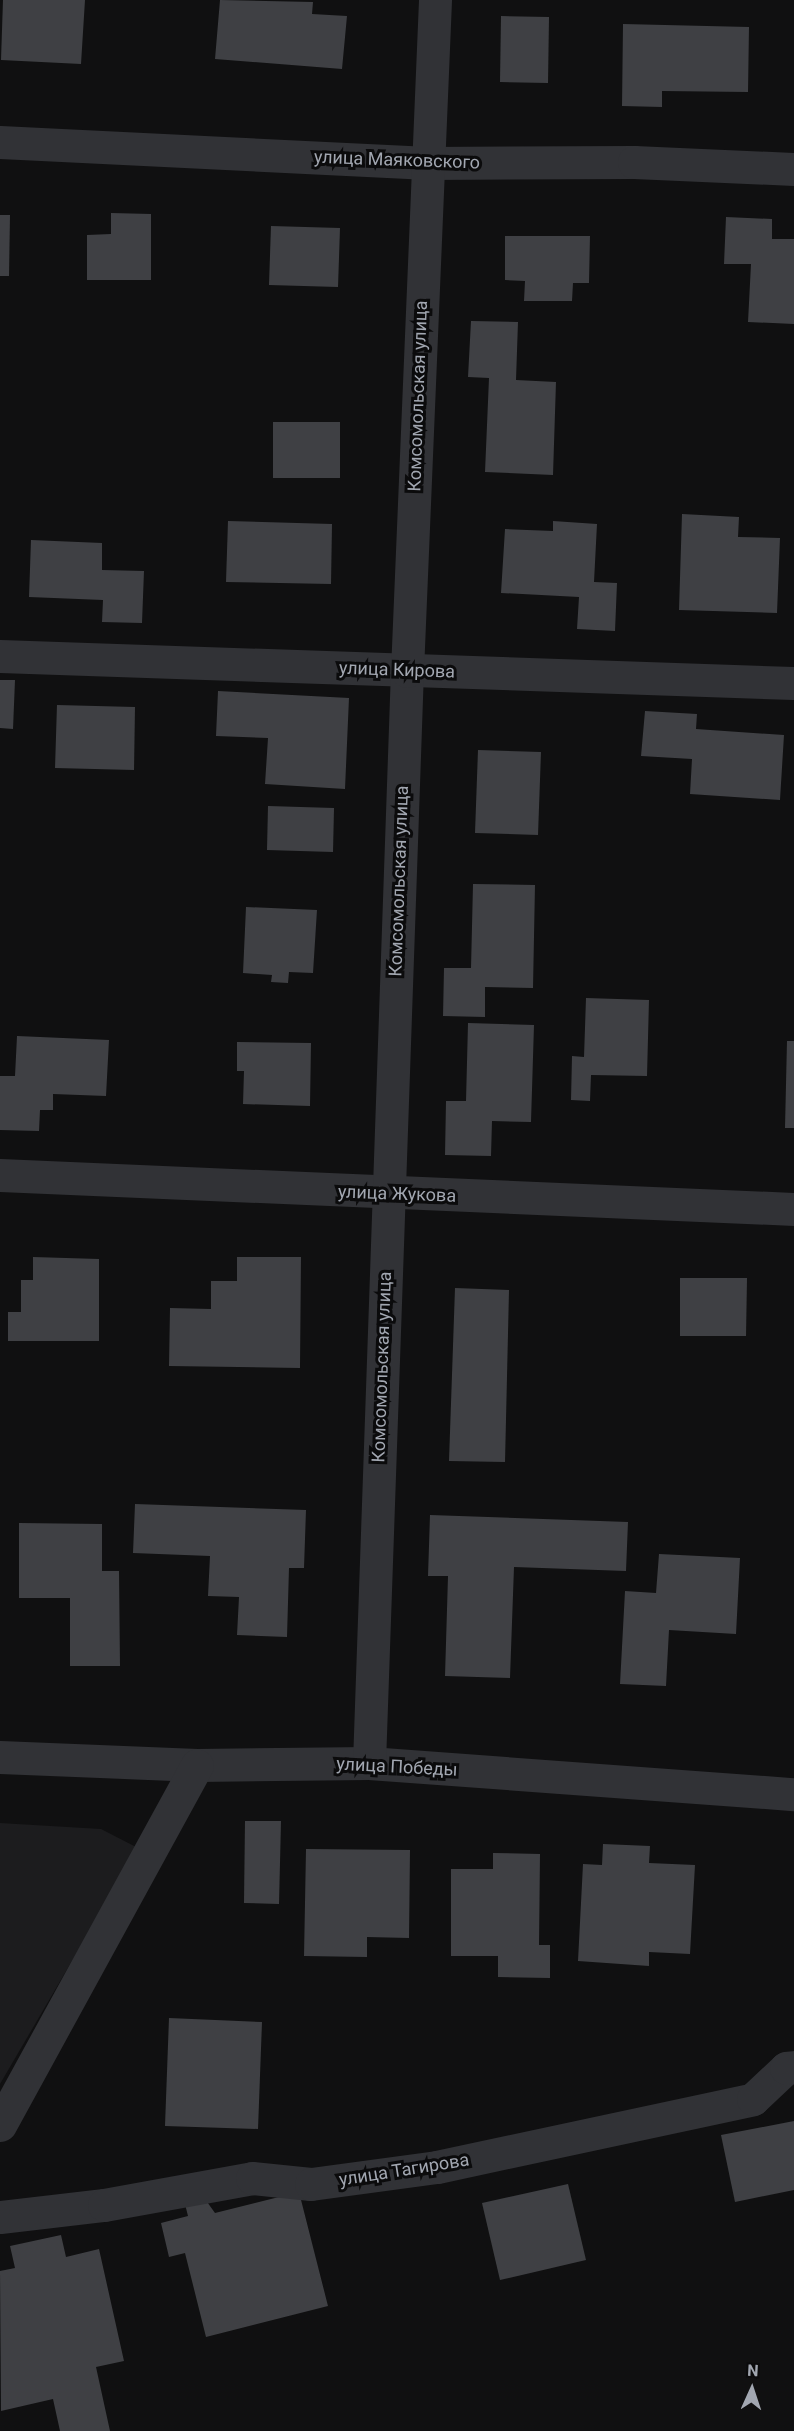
<!DOCTYPE html>
<html>
<head>
<meta charset="utf-8">
<style>
	body { margin:0 }
	#map { position:relative; width:794px; height:2431px; overflow:hidden; background:#101011; font-family:Roboto,sans-serif }
	div>[style] { position:absolute }
	.built>* { inset:0; background:#1c1c1e }
	.building>* { inset:0; background:#3f4044 }
	.minor>* { height:33px; margin:-16.5px; padding:0 16.5px; transform-origin:16.5px; border-radius:16.5px; background:#313236 }
	span { translate:-50% -50%; white-space:nowrap; text-align:center; line-height:1.15; -webkit-text-stroke:6px #0b0b0c; paint-order:stroke }
	.street-label { font-size:18px; color:#a2a7b1 }
	.north { position:absolute; left:722px; top:2359px; width:60px; height:60px; -webkit-text-stroke:4px #0b0b0c; paint-order:stroke; rotate:3deg; font-size:16px; font-weight:700; line-height:24px; text-align:center; color:#a2a7b1 }
	.north::after { content:''; display:block; margin:auto; width:21px; height:27px; background:#a2a7b1; clip-path:polygon(50% 0,100% 100%,50% 72%,0 100%) }
</style>
</head>
<body>
<div id="map">
	<div class="built">
		<i style="clip-path:polygon(0 1823px,101px 1829px,138px 1848px,0 2084px)"></i>
	</div>
	<div class="building">
		<i style="clip-path:polygon(3px 0,85px 0,81px 64px,1px 60px)"></i>
		<i style="clip-path:polygon(220px 0,313px 2px,312px 14px,347px 16px,342px 69px,215px 59px)"></i>
		<i style="clip-path:polygon(501px 16px,549px 17px,548px 83px,500px 82px)"></i>
		<i style="clip-path:polygon(623px 24px,749px 27px,748px 92px,662px 91px,662px 107px,622px 106px)"></i>
		<i style="clip-path:polygon(111px 213px,151px 214px,151px 280px,87px 280px,87px 235px,111px 234px)"></i>
		<i style="clip-path:polygon(0 215px,10px 215px,9px 276px,0 276px)"></i>
		<i style="clip-path:polygon(726px 217px,772px 219px,772px 239px,794px 239px,794px 324px,748px 322px,751px 264px,724px 264px)"></i>
		<i style="clip-path:polygon(271px 226px,340px 228px,338px 287px,269px 285px)"></i>
		<i style="clip-path:polygon(505px 236px,590px 236px,589px 283px,573px 283px,572px 301px,524px 301px,525px 281px,505px 280px)"></i>
		<i style="clip-path:polygon(471px 321px,518px 322px,516px 380px,556px 382px,553px 475px,485px 472px,489px 378px,468px 377px)"></i>
		<i style="clip-path:polygon(273px 422px,340px 422px,340px 478px,273px 478px)"></i>
		<i style="clip-path:polygon(682px 514px,739px 517px,738px 537px,780px 538px,777px 613px,679px 610px)"></i>
		<i style="clip-path:polygon(228px 521px,332px 524px,331px 584px,226px 582px)"></i>
		<i style="clip-path:polygon(553px 521px,597px 524px,594px 582px,617px 583px,615px 631px,577px 629px,579px 597px,501px 593px,505px 529px,553px 531px)"></i>
		<i style="clip-path:polygon(31px 540px,102px 543px,102px 570px,144px 571px,142px 623px,102px 622px,103px 600px,29px 597px)"></i>
		<i style="clip-path:polygon(0 680px,15px 680px,13px 729px,0 728px)"></i>
		<i style="clip-path:polygon(218px 691px,349px 698px,345px 789px,265px 784px,268px 738px,216px 736px)"></i>
		<i style="clip-path:polygon(57px 705px,135px 707px,134px 770px,55px 768px)"></i>
		<i style="clip-path:polygon(645px 711px,697px 714px,696px 729px,784px 735px,780px 800px,690px 794px,692px 759px,641px 756px)"></i>
		<i style="clip-path:polygon(478px 750px,541px 752px,538px 835px,475px 833px)"></i>
		<i style="clip-path:polygon(268px 806px,334px 808px,333px 852px,267px 850px)"></i>
		<i style="clip-path:polygon(473px 884px,535px 885px,533px 988px,485px 987px,485px 1017px,443px 1016px,444px 968px,471px 968px)"></i>
		<i style="clip-path:polygon(246px 907px,317px 910px,313px 973px,289px 972px,288px 983px,271px 982px,272px 975px,243px 973px)"></i>
		<i style="clip-path:polygon(586px 998px,649px 1000px,647px 1076px,591px 1075px,590px 1101px,571px 1100px,572px 1056px,584px 1057px)"></i>
		<i style="clip-path:polygon(468px 1023px,534px 1025px,531px 1122px,492px 1121px,491px 1156px,445px 1155px,446px 1101px,466px 1101px)"></i>
		<i style="clip-path:polygon(17px 1036px,109px 1040px,106px 1096px,53px 1094px,53px 1110px,40px 1110px,39px 1131px,0 1130px,0 1076px,15px 1076px)"></i>
		<i style="clip-path:polygon(787px 1041px,794px 1041px,794px 1128px,785px 1128px)"></i>
		<i style="clip-path:polygon(237px 1042px,311px 1043px,310px 1106px,243px 1104px,244px 1071px,237px 1071px)"></i>
		<i style="clip-path:polygon(33px 1257px,99px 1259px,99px 1341px,8px 1341px,8px 1312px,21px 1312px,21px 1280px,33px 1280px)"></i>
		<i style="clip-path:polygon(237px 1257px,301px 1257px,300px 1368px,169px 1366px,170px 1308px,211px 1309px,211px 1281px,237px 1281px)"></i>
		<i style="clip-path:polygon(680px 1278px,747px 1278px,746px 1336px,680px 1336px)"></i>
		<i style="clip-path:polygon(455px 1288px,509px 1290px,505px 1462px,449px 1461px)"></i>
		<i style="clip-path:polygon(135px 1504px,306px 1510px,304px 1568px,289px 1568px,287px 1637px,237px 1635px,239px 1597px,208px 1596px,210px 1556px,133px 1553px)"></i>
		<i style="clip-path:polygon(430px 1515px,628px 1522px,626px 1571px,514px 1567px,510px 1678px,445px 1676px,448px 1576px,428px 1576px)"></i>
		<i style="clip-path:polygon(19px 1523px,102px 1524px,102px 1571px,119px 1571px,120px 1666px,70px 1666px,70px 1598px,19px 1598px)"></i>
		<i style="clip-path:polygon(659px 1554px,740px 1558px,736px 1634px,669px 1630px,666px 1686px,620px 1684px,625px 1591px,656px 1593px)"></i>
		<i style="clip-path:polygon(245px 1821px,281px 1821px,279px 1904px,244px 1903px)"></i>
		<i style="clip-path:polygon(603px 1844px,650px 1846px,649px 1863px,695px 1865px,690px 1954px,649px 1952px,649px 1966px,578px 1961px,583px 1864px,602px 1865px)"></i>
		<i style="clip-path:polygon(306px 1849px,410px 1850px,409px 1938px,367px 1937px,367px 1957px,304px 1956px)"></i>
		<i style="clip-path:polygon(493px 1853px,540px 1854px,539px 1945px,550px 1945px,550px 1978px,498px 1977px,498px 1956px,451px 1956px,451px 1869px,493px 1869px)"></i>
		<i style="clip-path:polygon(169px 2018px,262px 2022px,258px 2129px,165px 2126px)"></i>
		<i style="clip-path:polygon(794px 2121px,794px 2190px,735px 2202px,721px 2135px)"></i>
		<i style="clip-path:polygon(568px 2184px,586px 2260px,500px 2280px,482px 2203px)"></i>
		<i style="clip-path:polygon(299px 2192px,328px 2306px,206px 2337px,185px 2253px,169px 2257px,161px 2223px,188px 2216px,185px 2204px,205px 2199px,215px 2213px)"></i>
		<i style="clip-path:polygon(61px 2235px,66px 2257px,99px 2249px,124px 2361px,96px 2367px,110px 2431px,60px 2431px,53px 2399px,1px 2411px,0 2271px,15px 2268px,10px 2246px)"></i>
	</div>
	<div class="minor">
		<i style="left:0;top:142px;width:429px;rotate:2.8deg"></i>
		<i style="left:428px;top:163px;width:206px;rotate:-0.3deg"></i>
		<i style="left:634px;top:162px;width:160px;rotate:2.5deg"></i>
		<i style="left:0;top:656px;width:794px;rotate:1.95deg"></i>
		<i style="left:0;top:1175px;width:795px;rotate:2.45deg"></i>
		<i style="left:0;top:1757px;width:197px;rotate:2.3deg"></i>
		<i style="left:197px;top:1765px;width:172px;rotate:-0.7deg"></i>
		<i style="left:369px;top:1763px;width:426px;rotate:4.2deg"></i>
		<i style="left:369px;top:1763px;width:1093px;rotate:-88.01deg"></i>
		<i style="left:407px;top:671px;width:672px;rotate:-87.61deg"></i>
		<i style="left:0;top:2125px;width:410px;rotate:-61.3deg"></i>
		<i style="left:0;top:2217px;width:105px;rotate:-6.6deg"></i>
		<i style="left:104px;top:2205px;width:150px;rotate:-10.3deg"></i>
		<i style="left:252px;top:2178px;width:59px;rotate:5.8deg"></i>
		<i style="left:311px;top:2184px;width:127px;rotate:-7.7deg"></i>
		<i style="left:437px;top:2167px;width:323px;rotate:-12.1deg"></i>
		<i style="left:753px;top:2099px;width:45px;rotate:-43.2deg"></i>
		<i style="left:786px;top:2068px;width:8px;rotate:-7deg"></i>
	</div>
	<div class="street-label">
		<span style="left:397px;top:160px;rotate:2deg">улица Маяковского</span>
		<span style="left:418px;top:396px;rotate:-88deg">Комсомольская улица</span>
		<span style="left:397px;top:670px;rotate:2deg">улица Кирова</span>
		<span style="left:399px;top:881px;rotate:-88deg">Комсомольская улица</span>
		<span style="left:397px;top:1194px;rotate:2deg">улица Жукова</span>
		<span style="left:382px;top:1367px;rotate:-88deg">Комсомольская улица</span>
		<span style="left:397px;top:1767px;rotate:3deg">улица Победы</span>
		<span style="left:404px;top:2170px;rotate:-9deg">улица Тагирова</span>
	</div>
	<div class="north">N</div>
</div>
</body>
</html>
